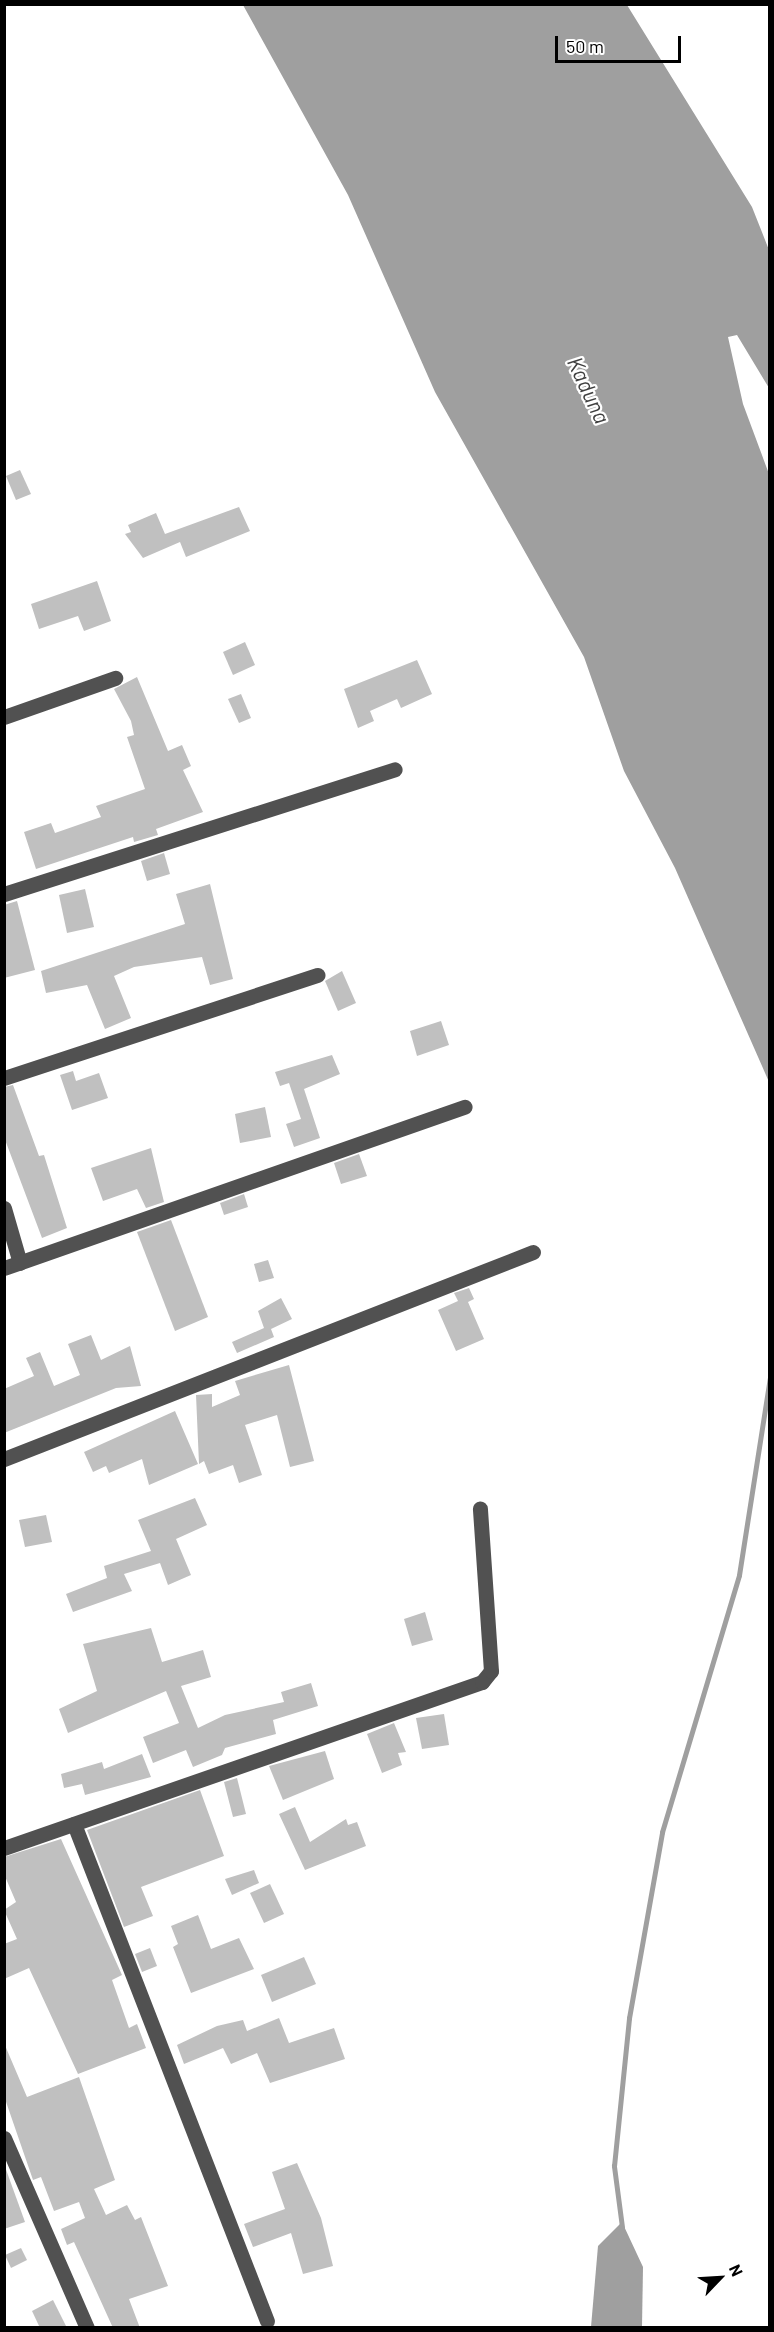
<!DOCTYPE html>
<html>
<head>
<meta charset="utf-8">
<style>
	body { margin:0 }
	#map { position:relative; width:774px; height:2332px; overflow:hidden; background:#fff; font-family:Barlow,sans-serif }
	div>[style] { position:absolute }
	.water>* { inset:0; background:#9f9f9f }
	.stream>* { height:5px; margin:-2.5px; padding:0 2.5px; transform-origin:2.5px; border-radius:2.5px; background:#9f9f9f }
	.building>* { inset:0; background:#c0c0c0 }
	.minor>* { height:15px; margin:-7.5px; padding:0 7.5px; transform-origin:7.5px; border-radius:7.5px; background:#515151 }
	span { translate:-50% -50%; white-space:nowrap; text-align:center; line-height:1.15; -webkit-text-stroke:4.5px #fff; paint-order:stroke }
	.water-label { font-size:22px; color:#404040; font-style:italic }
	.frame { position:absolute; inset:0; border:6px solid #000; pointer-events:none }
	.north { position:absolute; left:690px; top:2248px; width:60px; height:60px; -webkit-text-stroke:4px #fff; paint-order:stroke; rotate:65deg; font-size:16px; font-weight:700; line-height:24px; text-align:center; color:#000 }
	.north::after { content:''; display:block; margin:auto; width:21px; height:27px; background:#000; clip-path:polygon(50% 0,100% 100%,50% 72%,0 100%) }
	.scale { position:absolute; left:555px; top:36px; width:126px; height:27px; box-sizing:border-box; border:3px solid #000; border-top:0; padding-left:8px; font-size:18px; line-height:21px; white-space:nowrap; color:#000; -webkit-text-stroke:4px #fff; paint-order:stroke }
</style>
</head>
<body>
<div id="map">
	<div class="water">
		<i style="clip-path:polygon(243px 5px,627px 5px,752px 207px,769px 250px,769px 388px,737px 335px,728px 337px,743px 404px,769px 474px,769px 1082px,675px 868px,624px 771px,584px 657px,435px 392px,348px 195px)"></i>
		<i style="clip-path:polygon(622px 2222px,643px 2267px,642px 2327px,591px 2327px,598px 2246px)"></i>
	</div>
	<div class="stream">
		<i style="left:622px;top:2227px;width:62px;rotate:-97.5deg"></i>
		<i style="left:614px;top:2166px;width:149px;rotate:-84.2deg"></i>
		<i style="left:629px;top:2018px;width:189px;rotate:-79.9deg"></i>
		<i style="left:662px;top:1832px;width:268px;rotate:-73.3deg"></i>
		<i style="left:739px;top:1575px;width:199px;rotate:-81.1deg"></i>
	</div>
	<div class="building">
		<i style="clip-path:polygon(20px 470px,31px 494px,16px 500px,6px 476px)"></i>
		<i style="clip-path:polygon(239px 507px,250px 531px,186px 557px,180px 542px,143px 558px,125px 534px,131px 532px,128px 525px,156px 513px,165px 534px)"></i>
		<i style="clip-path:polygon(97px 581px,111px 621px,84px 631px,78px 616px,39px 629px,31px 604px)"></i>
		<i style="clip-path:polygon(245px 642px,255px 665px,233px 675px,223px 652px)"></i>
		<i style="clip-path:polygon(417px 660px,432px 694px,401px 708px,397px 699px,370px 711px,374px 721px,358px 728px,344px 689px)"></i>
		<i style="clip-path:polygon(137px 677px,168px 751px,182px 745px,191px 766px,183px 770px,203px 812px,156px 829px,158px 835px,134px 842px,133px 837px,36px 869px,24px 832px,51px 823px,55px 833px,101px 817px,96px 806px,145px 789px,127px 737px,134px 735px,131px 721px,114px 689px)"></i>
		<i style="clip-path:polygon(241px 694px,251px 718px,239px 723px,228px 699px)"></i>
		<i style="clip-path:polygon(164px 853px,170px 874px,147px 881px,141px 861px)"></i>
		<i style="clip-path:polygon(210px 884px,233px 979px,210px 985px,202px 957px,134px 967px,114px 976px,131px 1018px,105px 1029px,87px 985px,46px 993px,41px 971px,185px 924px,176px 894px)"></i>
		<i style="clip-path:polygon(85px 889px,94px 927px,67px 933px,59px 895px)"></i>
		<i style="clip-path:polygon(17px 901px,35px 970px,4px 978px,4px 905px)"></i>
		<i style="clip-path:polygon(342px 971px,356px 1003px,338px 1011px,325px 981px)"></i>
		<i style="clip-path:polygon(441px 1021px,449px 1045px,417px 1056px,410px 1031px)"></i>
		<i style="clip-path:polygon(332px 1055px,340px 1074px,304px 1089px,320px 1138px,294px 1147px,286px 1124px,301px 1119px,289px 1083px,280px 1086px,275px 1072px)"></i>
		<i style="clip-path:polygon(73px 1071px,76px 1081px,99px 1073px,108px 1098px,72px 1110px,60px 1075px)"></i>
		<i style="clip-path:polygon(13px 1085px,39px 1156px,44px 1155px,67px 1228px,42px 1238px,4px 1137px,4px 1087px)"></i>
		<i style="clip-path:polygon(265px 1107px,271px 1137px,240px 1143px,235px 1114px)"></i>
		<i style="clip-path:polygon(151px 1148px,164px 1202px,146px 1208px,137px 1189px,103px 1201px,91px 1168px)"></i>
		<i style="clip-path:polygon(359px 1154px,367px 1176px,341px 1184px,334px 1163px)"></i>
		<i style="clip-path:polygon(244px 1194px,248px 1207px,224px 1215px,220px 1203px)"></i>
		<i style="clip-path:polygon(171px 1220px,208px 1317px,175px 1331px,137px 1232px)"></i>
		<i style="clip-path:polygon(268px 1260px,274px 1278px,259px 1282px,254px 1264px)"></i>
		<i style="clip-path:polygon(469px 1288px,474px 1299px,468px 1302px,484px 1339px,456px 1351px,438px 1310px,458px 1301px,454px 1293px)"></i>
		<i style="clip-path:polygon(281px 1298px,292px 1319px,271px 1329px,274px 1337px,237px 1353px,232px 1342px,264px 1328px,258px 1311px)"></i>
		<i style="clip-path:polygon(91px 1335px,101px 1360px,130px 1346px,141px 1386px,116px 1388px,4px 1433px,4px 1389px,34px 1376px,26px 1358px,40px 1352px,54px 1386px,80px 1375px,68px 1344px)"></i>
		<i style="clip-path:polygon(289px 1365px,314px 1461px,290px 1467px,277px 1415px,245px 1425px,262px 1475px,239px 1483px,233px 1465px,209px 1474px,204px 1461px,199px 1464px,196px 1395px,212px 1394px,212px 1407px,240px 1395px,235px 1381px)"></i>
		<i style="clip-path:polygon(175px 1411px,198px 1464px,149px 1485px,142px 1459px,109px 1473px,106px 1466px,93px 1472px,84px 1452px)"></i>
		<i style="clip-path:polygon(195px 1498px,207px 1525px,176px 1539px,191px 1575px,168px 1585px,160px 1563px,124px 1574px,132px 1591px,73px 1612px,66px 1594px,107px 1578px,104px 1566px,151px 1551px,138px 1520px)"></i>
		<i style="clip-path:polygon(46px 1515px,52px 1542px,25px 1547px,19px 1520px)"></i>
		<i style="clip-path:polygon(425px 1612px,433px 1640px,412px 1646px,404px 1619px)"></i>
		<i style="clip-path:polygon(151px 1628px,162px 1662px,203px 1650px,211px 1677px,181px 1686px,198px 1728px,225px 1715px,284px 1702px,281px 1692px,311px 1683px,318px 1706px,273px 1720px,276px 1734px,225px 1748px,222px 1755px,193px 1767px,186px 1750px,153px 1763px,143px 1737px,179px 1723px,166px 1691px,68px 1733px,59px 1709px,97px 1691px,83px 1644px)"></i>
		<i style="clip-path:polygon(444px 1714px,449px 1745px,422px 1749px,416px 1718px)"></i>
		<i style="clip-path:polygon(394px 1723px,406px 1752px,398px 1753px,402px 1765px,382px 1773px,367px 1734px)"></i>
		<i style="clip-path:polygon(325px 1751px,334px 1779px,283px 1800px,269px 1766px)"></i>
		<i style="clip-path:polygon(142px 1754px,151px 1777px,85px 1795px,82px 1784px,64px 1788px,61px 1774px,102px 1762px,104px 1769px)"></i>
		<i style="clip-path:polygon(237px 1778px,246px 1814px,233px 1817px,224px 1782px)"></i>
		<i style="clip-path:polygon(200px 1790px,224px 1856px,141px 1887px,153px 1916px,124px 1927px,87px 1830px)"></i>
		<i style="clip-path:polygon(295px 1807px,310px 1842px,346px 1819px,348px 1825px,357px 1822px,366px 1846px,305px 1870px,279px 1814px)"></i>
		<i style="clip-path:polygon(61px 1839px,122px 1975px,112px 1980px,129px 2028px,137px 2024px,146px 2048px,78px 2074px,29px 1968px,4px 1979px,4px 1944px,17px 1939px,4px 1910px,16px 1902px,4px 1874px,4px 1857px)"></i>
		<i style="clip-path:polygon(254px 1870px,259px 1883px,232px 1895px,225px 1879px)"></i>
		<i style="clip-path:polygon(270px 1884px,284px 1914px,264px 1923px,250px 1893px)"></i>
		<i style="clip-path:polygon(198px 1915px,211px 1949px,239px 1938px,254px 1969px,191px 1993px,173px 1947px,178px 1944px,171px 1926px)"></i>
		<i style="clip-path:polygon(150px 1948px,157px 1966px,142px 1972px,135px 1954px)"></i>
		<i style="clip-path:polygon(304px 1957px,316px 1984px,272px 2002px,261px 1975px)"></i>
		<i style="clip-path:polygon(279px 2018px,289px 2043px,334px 2028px,345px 2059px,270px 2083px,257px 2053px,231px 2064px,223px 2048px,184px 2064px,177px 2045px,217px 2026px,243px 2020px,247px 2031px)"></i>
		<i style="clip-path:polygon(4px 2043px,27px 2097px,79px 2077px,115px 2180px,94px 2189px,106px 2215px,127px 2205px,135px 2220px,141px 2217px,168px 2286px,129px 2299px,140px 2328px,113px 2328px,74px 2242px,67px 2245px,61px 2229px,85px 2218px,79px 2202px,54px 2211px,41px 2177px,33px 2180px,4px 2096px)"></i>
		<i style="clip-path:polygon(297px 2163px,321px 2218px,333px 2266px,303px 2274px,291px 2233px,253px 2247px,244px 2224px,285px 2209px,272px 2172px)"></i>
		<i style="clip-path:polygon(4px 2164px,25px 2222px,4px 2229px)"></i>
		<i style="clip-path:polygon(21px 2248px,27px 2260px,11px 2268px,5px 2255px)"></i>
		<i style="clip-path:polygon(53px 2300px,67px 2328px,40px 2328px,32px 2311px)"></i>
	</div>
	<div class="minor">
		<i style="left:4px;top:717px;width:118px;rotate:-19.4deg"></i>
		<i style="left:4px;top:894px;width:410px;rotate:-17.7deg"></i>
		<i style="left:4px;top:1078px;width:330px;rotate:-18.2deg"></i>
		<i style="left:4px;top:1208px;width:57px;rotate:73.8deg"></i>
		<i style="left:4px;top:1268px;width:488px;rotate:-19.3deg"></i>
		<i style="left:4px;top:1459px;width:568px;rotate:-21.37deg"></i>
		<i style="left:74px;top:1824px;width:533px;rotate:68.78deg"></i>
		<i style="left:4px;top:1848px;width:506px;rotate:-19.15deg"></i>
		<i style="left:482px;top:1682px;width:14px;rotate:-51deg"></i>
		<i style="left:491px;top:1671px;width:163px;rotate:-93.9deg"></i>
		<i style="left:4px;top:2138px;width:207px;rotate:66.4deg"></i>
	</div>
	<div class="water-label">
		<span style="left:589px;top:390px;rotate:65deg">Kaduna</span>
	</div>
	<div class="frame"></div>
	<div class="north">N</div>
	<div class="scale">50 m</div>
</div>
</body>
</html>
